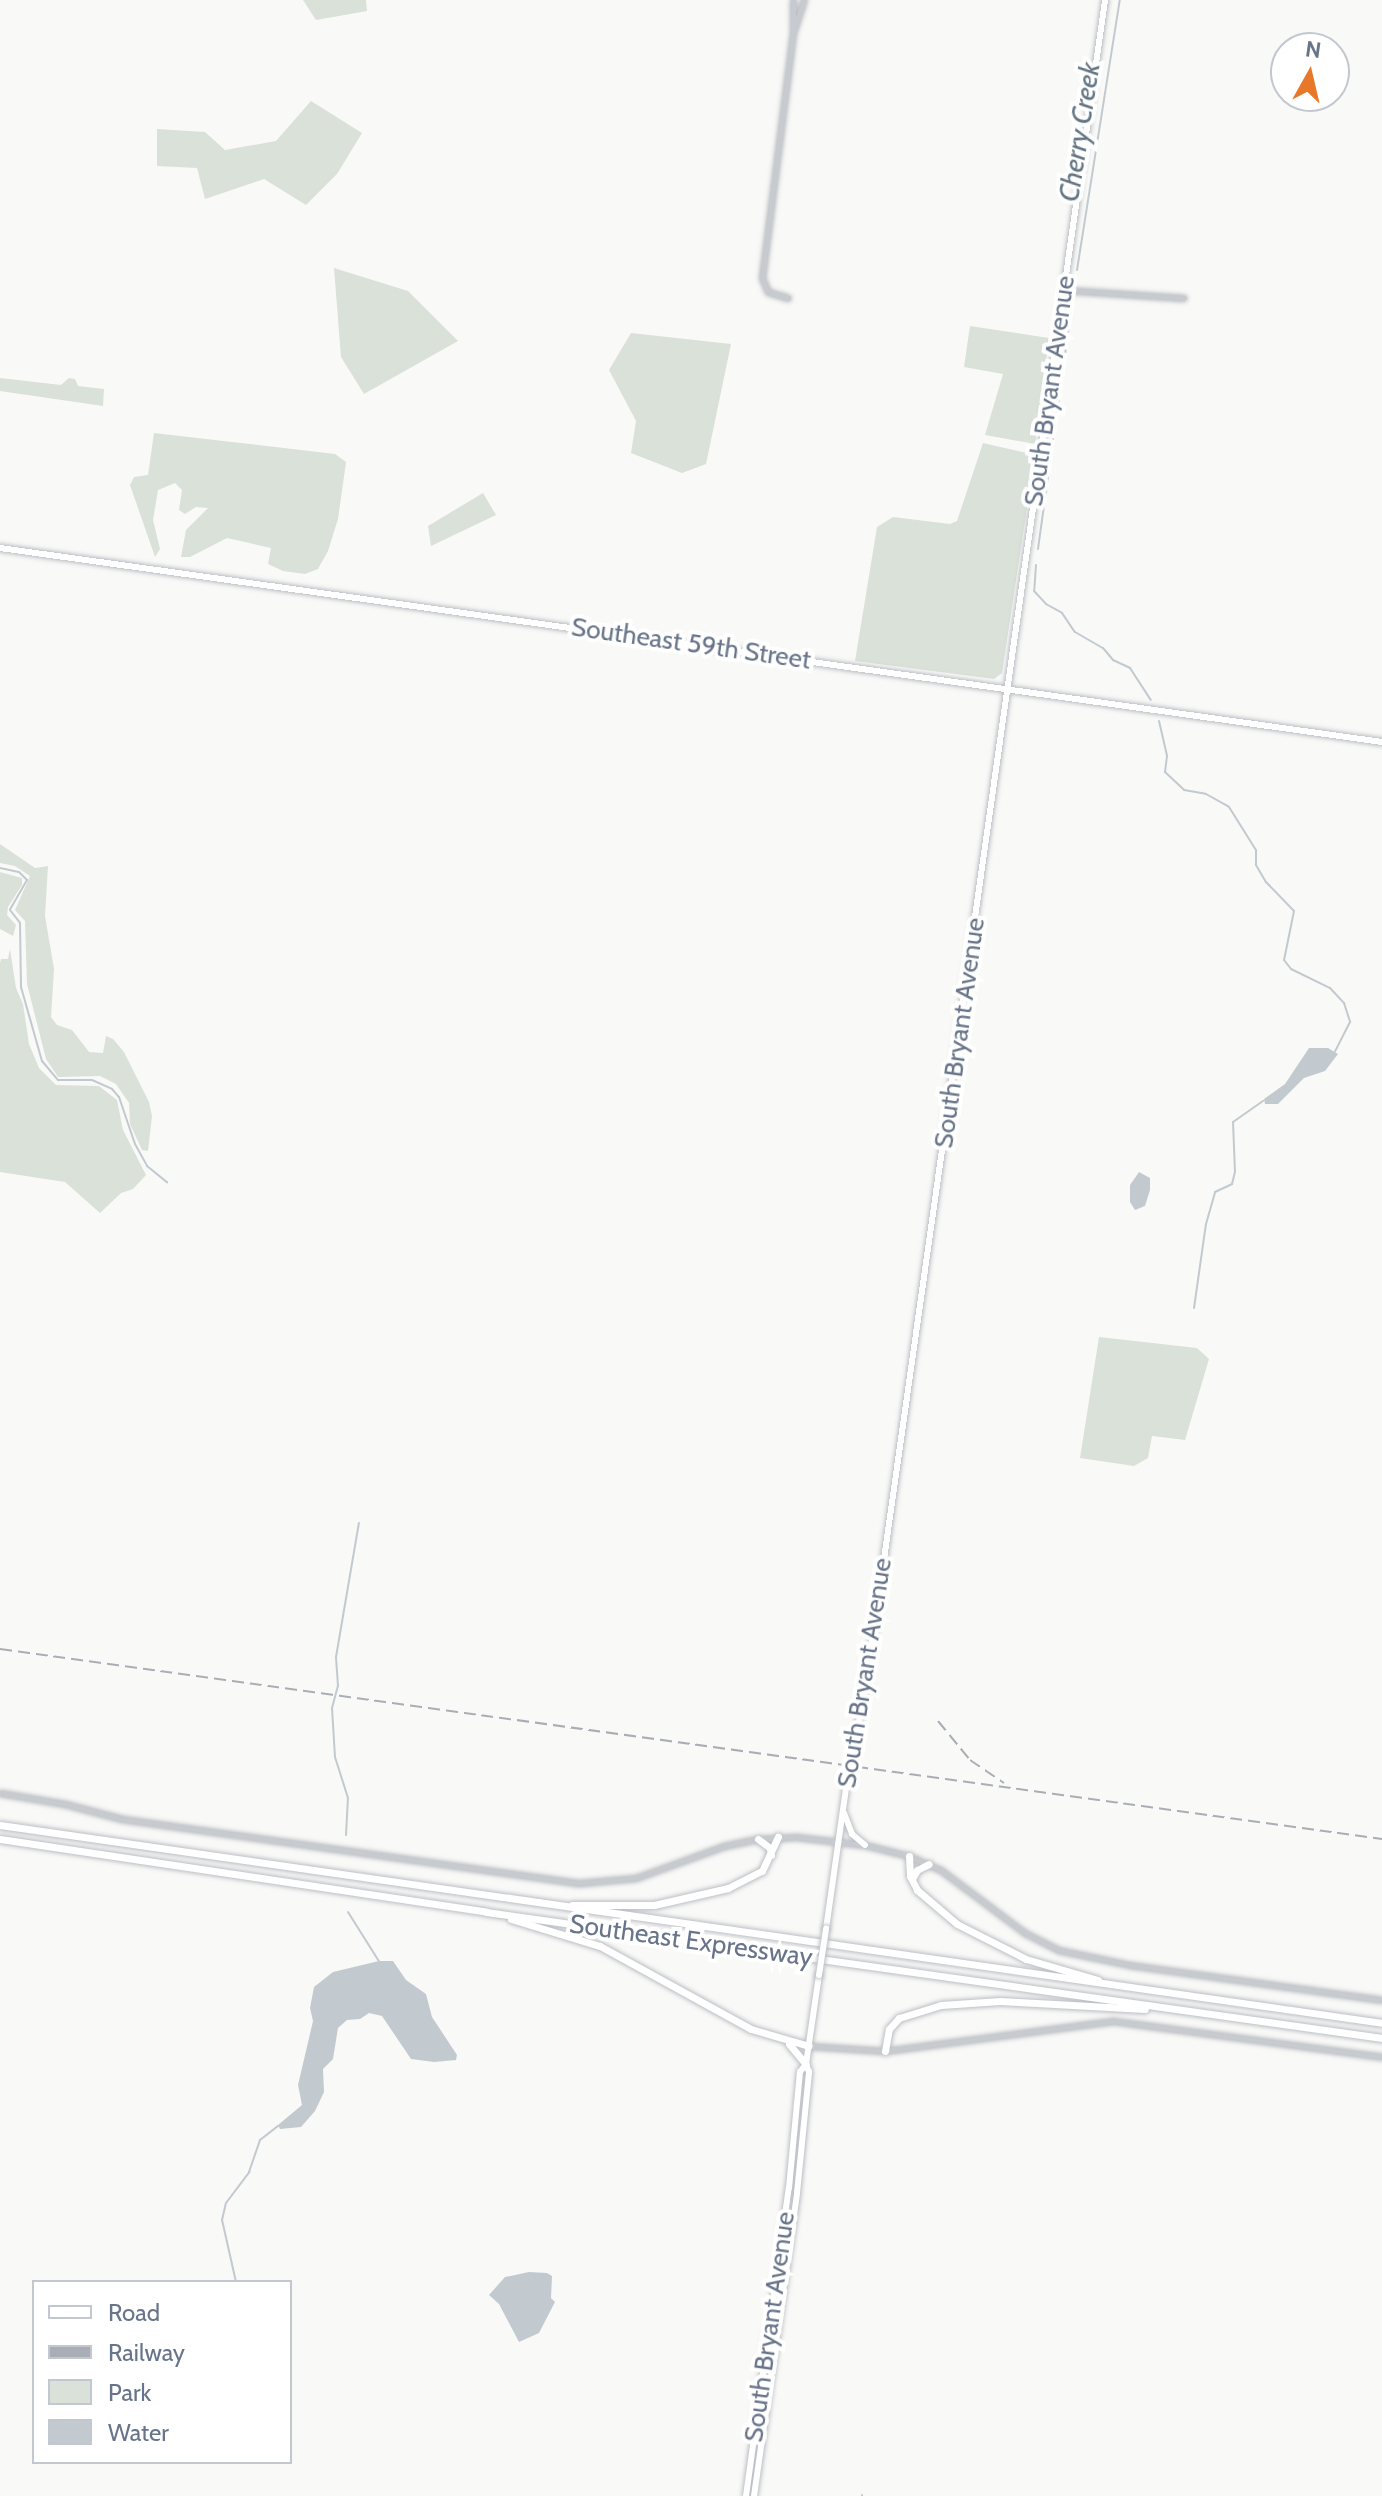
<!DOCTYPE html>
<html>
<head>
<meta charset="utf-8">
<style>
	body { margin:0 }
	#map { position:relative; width:1382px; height:2496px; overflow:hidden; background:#f9f9f7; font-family:Cabin,sans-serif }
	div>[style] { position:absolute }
	.green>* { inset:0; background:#dae1d8 }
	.water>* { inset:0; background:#c2cad0 }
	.stream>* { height:2px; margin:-1px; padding:0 1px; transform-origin:1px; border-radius:1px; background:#c2cad0 }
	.roads { filter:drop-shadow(0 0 2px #bcbfc5) drop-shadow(0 0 2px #bcbfc5) }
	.tertiary>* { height:5px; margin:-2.5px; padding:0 2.5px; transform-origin:2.5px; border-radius:2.5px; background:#c7cace }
	.secondary>* { height:6px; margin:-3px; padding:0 3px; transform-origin:3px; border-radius:3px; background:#fff }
	.motorway>* { height:7px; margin:-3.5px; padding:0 3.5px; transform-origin:3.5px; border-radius:3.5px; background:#fff }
	.rail>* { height:2px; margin-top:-1px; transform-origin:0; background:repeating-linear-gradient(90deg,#a9adb5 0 12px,transparent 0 18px) }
	.bridges { filter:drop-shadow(0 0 2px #bcbfc5) drop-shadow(0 0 2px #bcbfc5) }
	.secondary-bridge>* { height:6px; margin:-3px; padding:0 3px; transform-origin:3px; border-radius:3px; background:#fff }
	span { translate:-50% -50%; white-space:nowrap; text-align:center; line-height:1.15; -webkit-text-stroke:8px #fff; paint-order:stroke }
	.street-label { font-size:26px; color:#687489 }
	.water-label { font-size:28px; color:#637583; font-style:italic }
	.legend { position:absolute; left:32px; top:2280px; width:260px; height:184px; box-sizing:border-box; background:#fff; border:2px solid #c3c7d0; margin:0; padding:10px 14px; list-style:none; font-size:24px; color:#687489 }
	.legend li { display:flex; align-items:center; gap:16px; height:40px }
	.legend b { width:40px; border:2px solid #c3c7d0 }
	.north { position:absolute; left:1270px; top:32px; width:80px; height:80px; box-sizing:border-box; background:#fff; border:2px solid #c3c7d0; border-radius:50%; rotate:8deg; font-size:22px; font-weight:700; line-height:32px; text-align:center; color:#687489 }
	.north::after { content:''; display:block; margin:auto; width:28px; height:36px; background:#e77729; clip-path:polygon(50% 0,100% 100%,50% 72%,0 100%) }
</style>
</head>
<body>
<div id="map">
	<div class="green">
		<i style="clip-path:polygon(303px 0,366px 0,367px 11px,316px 20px)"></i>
		<i style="clip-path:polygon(311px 101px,362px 133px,337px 174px,306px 205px,264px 179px,205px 199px,197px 168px,157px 166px,157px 129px,205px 132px,225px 150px,276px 141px)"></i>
		<i style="clip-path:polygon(334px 268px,408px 291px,458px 341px,364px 394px,341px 357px)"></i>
		<i style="clip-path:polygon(970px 326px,1049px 338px,1035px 444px,985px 435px,1003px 374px,964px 367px)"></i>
		<i style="clip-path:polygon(631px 333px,731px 344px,706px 464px,682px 473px,631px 453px,636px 421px,609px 370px)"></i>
		<i style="clip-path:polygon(0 378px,61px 385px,69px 378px,75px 379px,78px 386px,104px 389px,103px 406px,0 391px)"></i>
		<i style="clip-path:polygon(154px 433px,335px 454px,346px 462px,338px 519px,328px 551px,318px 569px,305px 574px,283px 571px,268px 564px,271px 548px,227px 538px,190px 557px,181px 557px,186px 530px,208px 508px,196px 507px,185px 514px,179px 510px,182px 490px,175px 483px,158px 490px,153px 520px,160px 549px,155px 557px,130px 485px,134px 477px,148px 475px)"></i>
		<i style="clip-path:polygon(983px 443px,1035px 455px,1002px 673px,994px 679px,855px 661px,877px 527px,893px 517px,950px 524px,957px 521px)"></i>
		<i style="clip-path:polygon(483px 493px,496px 515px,431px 546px,428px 526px)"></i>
		<i style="clip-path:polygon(0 844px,35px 868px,48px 866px,45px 916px,54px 969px,51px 1017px,57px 1025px,72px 1030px,89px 1052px,103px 1053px,106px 1036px,113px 1039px,124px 1052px,149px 1102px,152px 1116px,148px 1151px,142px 1150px,130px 1124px,129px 1103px,116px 1084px,100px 1076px,58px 1077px,46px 1059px,27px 984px,25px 921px,15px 910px,30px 876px,15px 866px,0 863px)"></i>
		<i style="clip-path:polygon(0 872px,22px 878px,22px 885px,8px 907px,7px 915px,16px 925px,13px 936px,0 929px)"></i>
		<i style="clip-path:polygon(10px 949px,16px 988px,23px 1004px,29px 1044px,39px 1068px,56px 1085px,99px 1086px,117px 1100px,123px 1130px,146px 1175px,133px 1189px,121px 1193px,100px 1213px,65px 1182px,0 1172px,0 963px,1px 959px,8px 959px)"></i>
		<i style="clip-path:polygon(1099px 1337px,1197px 1348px,1209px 1359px,1185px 1440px,1152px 1436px,1148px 1458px,1134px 1466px,1080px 1458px)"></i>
	</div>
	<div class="water">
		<i style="clip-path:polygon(1309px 1048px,1328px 1048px,1338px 1054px,1325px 1071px,1304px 1078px,1278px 1104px,1265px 1104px,1264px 1099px,1285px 1084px)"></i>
		<i style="clip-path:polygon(1139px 1172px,1150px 1178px,1150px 1190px,1145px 1206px,1135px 1210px,1130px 1202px,1130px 1185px)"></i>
		<i style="clip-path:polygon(379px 1961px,393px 1961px,406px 1980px,426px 1994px,432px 2017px,457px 2055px,456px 2060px,434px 2062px,411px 2059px,382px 2016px,369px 2013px,360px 2019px,347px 2020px,338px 2028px,333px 2059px,323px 2069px,324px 2092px,315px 2111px,301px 2127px,280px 2129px,278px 2125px,302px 2105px,298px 2085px,313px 2021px,310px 2008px,314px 1987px,333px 1972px)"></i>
		<i style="clip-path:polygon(529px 2272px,547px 2273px,552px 2276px,551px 2298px,555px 2302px,539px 2333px,519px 2342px,499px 2304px,489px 2295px,505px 2277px)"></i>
	</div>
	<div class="stream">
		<i style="left:1077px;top:270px;width:273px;rotate:-81deg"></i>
		<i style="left:1038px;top:549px;width:253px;rotate:-82.1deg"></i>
		<i style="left:1036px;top:565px;width:26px;rotate:94deg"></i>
		<i style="left:1034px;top:591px;width:18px;rotate:47deg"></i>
		<i style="left:1046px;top:604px;width:18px;rotate:29deg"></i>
		<i style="left:1062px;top:613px;width:23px;rotate:56deg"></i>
		<i style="left:1075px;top:632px;width:32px;rotate:30deg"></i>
		<i style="left:1103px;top:648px;width:16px;rotate:50deg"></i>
		<i style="left:1113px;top:660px;width:19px;rotate:25deg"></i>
		<i style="left:1130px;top:668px;width:38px;rotate:57deg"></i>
		<i style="left:1159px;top:721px;width:36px;rotate:77deg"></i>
		<i style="left:1167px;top:756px;width:16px;rotate:97deg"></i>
		<i style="left:1165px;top:772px;width:26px;rotate:43deg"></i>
		<i style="left:1184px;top:790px;width:22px;rotate:10deg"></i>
		<i style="left:1206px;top:794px;width:26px;rotate:29deg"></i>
		<i style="left:1229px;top:807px;width:51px;rotate:57.9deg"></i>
		<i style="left:1256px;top:850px;width:15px;rotate:90deg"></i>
		<i style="left:1256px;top:865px;width:20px;rotate:60deg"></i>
		<i style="left:1266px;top:882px;width:40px;rotate:46deg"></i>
		<i style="left:1294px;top:911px;width:50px;rotate:101.5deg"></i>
		<i style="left:1284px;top:960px;width:11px;rotate:52deg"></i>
		<i style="left:1291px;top:969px;width:43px;rotate:26deg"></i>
		<i style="left:1330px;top:988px;width:21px;rotate:47deg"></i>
		<i style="left:1344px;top:1003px;width:20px;rotate:72deg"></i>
		<i style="left:1350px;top:1022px;width:33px;rotate:117deg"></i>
		<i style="left:0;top:868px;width:19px;rotate:12deg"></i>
		<i style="left:19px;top:872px;width:11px;rotate:45deg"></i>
		<i style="left:27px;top:880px;width:34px;rotate:120deg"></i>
		<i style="left:10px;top:910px;width:16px;rotate:52deg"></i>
		<i style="left:20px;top:923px;width:64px;rotate:89.1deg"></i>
		<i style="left:21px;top:987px;width:77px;rotate:74.2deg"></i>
		<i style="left:42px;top:1061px;width:25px;rotate:50deg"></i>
		<i style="left:58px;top:1080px;width:34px"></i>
		<i style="left:92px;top:1080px;width:22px;rotate:24deg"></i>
		<i style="left:112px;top:1089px;width:11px;rotate:49deg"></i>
		<i style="left:119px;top:1097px;width:50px;rotate:71.2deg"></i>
		<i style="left:135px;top:1144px;width:25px;rotate:61deg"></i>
		<i style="left:147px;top:1166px;width:26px;rotate:39deg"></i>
		<i style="left:1194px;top:1308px;width:85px;rotate:-81.9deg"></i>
		<i style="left:1206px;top:1224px;width:33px;rotate:-74deg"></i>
		<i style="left:1215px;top:1192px;width:19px;rotate:-25deg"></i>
		<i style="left:1232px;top:1184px;width:12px;rotate:-76deg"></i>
		<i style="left:1235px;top:1172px;width:50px;rotate:-92.3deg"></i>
		<i style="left:1233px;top:1122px;width:37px;rotate:-35deg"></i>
		<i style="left:346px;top:1835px;width:37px;rotate:-87deg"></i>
		<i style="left:348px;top:1798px;width:43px;rotate:-107.6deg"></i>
		<i style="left:335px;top:1757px;width:49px;rotate:-93.5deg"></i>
		<i style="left:332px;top:1708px;width:23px;rotate:-75deg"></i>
		<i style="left:338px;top:1686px;width:29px;rotate:-94deg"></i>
		<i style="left:336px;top:1657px;width:136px;rotate:-80.3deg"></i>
		<i style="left:348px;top:1912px;width:60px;rotate:57.9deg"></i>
		<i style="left:236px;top:2282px;width:64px;rotate:-102.7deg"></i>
		<i style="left:222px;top:2220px;width:17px;rotate:-77deg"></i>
		<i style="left:226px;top:2203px;width:39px;rotate:-53deg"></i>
		<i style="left:249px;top:2172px;width:34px;rotate:-71deg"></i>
		<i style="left:260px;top:2140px;width:23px;rotate:-38deg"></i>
		<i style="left:862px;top:2496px;width:1px;rotate:-90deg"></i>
	</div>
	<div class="roads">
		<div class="tertiary">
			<i style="left:794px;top:30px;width:32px;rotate:-72deg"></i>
			<i style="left:1064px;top:290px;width:120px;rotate:3.8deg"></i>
			<i style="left:788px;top:298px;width:21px;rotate:-163deg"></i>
			<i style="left:768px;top:292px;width:15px;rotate:-113deg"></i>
			<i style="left:762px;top:278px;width:249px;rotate:-82.8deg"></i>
			<i style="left:793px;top:31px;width:31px;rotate:-90deg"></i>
			<i style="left:0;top:1793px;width:66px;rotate:9.6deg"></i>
			<i style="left:65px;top:1804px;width:59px;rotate:14.7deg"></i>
			<i style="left:122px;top:1819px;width:462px;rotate:8deg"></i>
			<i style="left:580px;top:1883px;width:56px;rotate:-5.1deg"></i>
			<i style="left:636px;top:1878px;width:94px;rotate:-20deg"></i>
			<i style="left:724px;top:1846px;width:35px;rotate:-12deg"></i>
			<i style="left:758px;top:1839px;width:38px;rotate:-3deg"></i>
			<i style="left:796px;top:1837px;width:69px;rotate:6.6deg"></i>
			<i style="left:865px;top:1845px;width:45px;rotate:14deg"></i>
			<i style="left:909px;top:1856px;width:36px;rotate:24deg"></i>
			<i style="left:942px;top:1871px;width:104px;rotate:36.8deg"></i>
			<i style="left:1025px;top:1933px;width:37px;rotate:27deg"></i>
			<i style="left:1058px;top:1950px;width:74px;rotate:11.8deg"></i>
			<i style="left:1130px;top:1965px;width:254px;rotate:7.9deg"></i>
			<i style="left:809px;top:2046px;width:76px;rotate:3.8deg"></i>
			<i style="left:885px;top:2051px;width:230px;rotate:-7.5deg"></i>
			<i style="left:1113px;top:2021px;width:271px;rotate:7.6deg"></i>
		</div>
		<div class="secondary">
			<i style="left:0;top:548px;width:1396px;rotate:7.99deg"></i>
			<i style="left:844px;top:1813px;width:22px;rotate:69deg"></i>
			<i style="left:852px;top:1834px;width:17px;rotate:40deg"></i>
			<i style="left:826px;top:1929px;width:142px;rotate:-81.9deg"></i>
			<i style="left:846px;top:1788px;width:104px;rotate:-78.9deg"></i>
			<i style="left:866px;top:1686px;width:1703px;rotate:-81.93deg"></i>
			<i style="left:746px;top:2496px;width:311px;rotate:-82.1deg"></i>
			<i style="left:789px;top:2188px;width:117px;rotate:-84.6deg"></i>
			<i style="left:800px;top:2072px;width:10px;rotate:-53deg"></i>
			<i style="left:754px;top:2496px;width:306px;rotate:-81.9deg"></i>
			<i style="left:797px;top:2193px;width:122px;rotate:-84.3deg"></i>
			<i style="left:809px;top:2072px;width:9px;rotate:-111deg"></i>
			<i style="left:806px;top:2064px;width:90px;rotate:-81.7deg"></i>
		</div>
		<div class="motorway">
			<i style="left:0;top:1825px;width:1396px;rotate:8.15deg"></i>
			<i style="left:0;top:1839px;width:491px;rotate:8.5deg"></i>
			<i style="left:486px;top:1912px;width:905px;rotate:8deg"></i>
			<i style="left:758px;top:1839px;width:15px;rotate:37deg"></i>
			<i style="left:770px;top:1848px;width:7px;rotate:82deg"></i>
			<i style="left:909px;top:1856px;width:20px;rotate:87deg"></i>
			<i style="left:910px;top:1876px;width:16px;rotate:63deg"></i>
			<i style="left:917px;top:1890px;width:52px;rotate:40.4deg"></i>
			<i style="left:957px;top:1924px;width:77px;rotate:26.9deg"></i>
			<i style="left:1026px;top:1959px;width:75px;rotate:16.3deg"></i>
			<i style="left:912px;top:1879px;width:10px;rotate:-61deg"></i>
			<i style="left:917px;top:1870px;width:13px;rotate:-27deg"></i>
			<i style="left:572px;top:1905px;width:82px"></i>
			<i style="left:654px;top:1905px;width:76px;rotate:-12.9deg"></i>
			<i style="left:728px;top:1888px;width:38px;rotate:-27deg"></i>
			<i style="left:762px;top:1871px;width:38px;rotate:-65deg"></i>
			<i style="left:511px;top:1919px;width:93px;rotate:16.9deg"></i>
			<i style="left:600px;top:1946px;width:172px;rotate:28.8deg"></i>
			<i style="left:751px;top:2029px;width:60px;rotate:16.3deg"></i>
			<i style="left:789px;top:2044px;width:26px;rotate:50deg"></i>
			<i style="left:885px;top:2051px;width:22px;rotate:-80deg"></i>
			<i style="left:889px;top:2029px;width:15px;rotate:-48deg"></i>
			<i style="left:899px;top:2018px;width:44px;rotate:-17.2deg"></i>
			<i style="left:941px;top:2005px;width:59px;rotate:-3.9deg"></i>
			<i style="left:1000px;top:2001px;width:145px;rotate:3.2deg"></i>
		</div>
	</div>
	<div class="rail">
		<i style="left:0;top:1649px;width:1395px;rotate:7.83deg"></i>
		<i style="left:938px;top:1721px;width:50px;rotate:50.6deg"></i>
		<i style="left:970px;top:1760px;width:41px;rotate:34.1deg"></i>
	</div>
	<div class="bridges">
		<div class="secondary-bridge">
			<i style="left:819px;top:1975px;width:47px;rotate:-81.3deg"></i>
		</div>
	</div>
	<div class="street-label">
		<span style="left:1050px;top:391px;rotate:-82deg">South Bryant Avenue</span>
		<span style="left:691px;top:644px;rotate:8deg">Southeast 59th Street</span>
		<span style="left:960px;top:1033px;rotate:-82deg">South Bryant Avenue</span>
		<span style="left:865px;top:1673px;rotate:-81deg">South Bryant Avenue</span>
		<span style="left:691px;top:1941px;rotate:8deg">Southeast Expressway</span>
		<span style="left:770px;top:2327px;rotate:-82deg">South Bryant Avenue</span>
	</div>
	<div class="water-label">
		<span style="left:1079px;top:132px;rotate:-81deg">Cherry Creek</span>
	</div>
	<ul class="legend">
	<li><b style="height:10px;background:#fff"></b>Road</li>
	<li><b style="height:10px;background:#a9adb5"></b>Railway</li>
	<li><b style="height:22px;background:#dae1d8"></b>Park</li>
	<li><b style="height:22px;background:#c2cad0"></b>Water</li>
	</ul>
	<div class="north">N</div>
</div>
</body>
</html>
